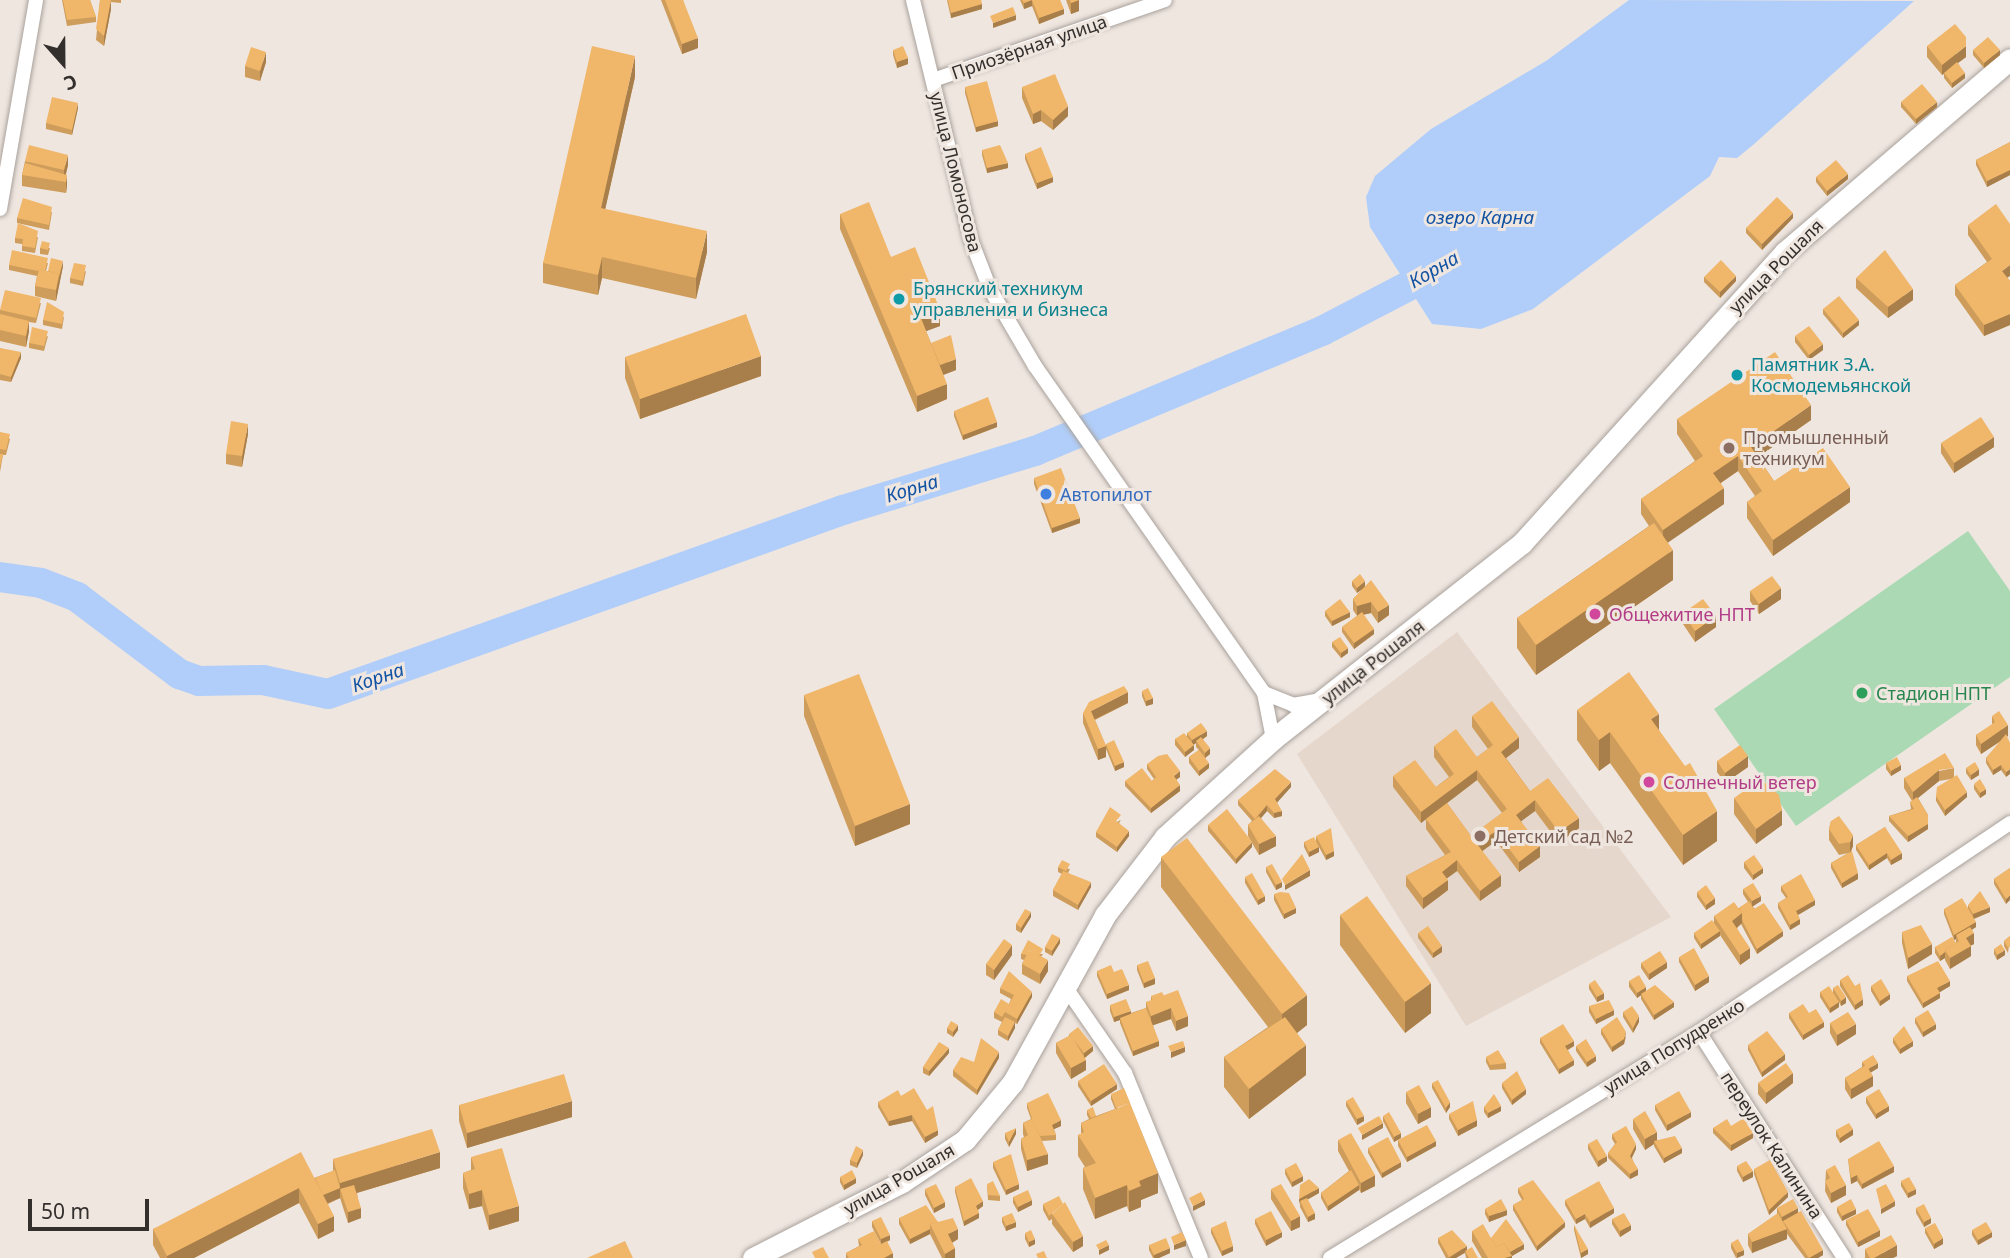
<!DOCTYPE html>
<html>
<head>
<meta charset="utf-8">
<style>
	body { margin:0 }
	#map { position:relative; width:2010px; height:1258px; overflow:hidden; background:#efe6e0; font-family:"Noto Sans",sans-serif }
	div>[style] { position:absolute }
	.built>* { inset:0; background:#e6d7cc }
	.green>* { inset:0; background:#abd9b3 }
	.water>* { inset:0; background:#b0cef9 }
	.river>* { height:30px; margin:-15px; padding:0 15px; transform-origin:15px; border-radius:15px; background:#b0cef9 }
	.roads { filter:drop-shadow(0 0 2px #a9a19b) drop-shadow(0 0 2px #a9a19b) }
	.minor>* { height:14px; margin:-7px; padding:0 7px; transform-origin:7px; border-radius:7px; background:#fff }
	.secondary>* { height:21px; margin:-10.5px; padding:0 10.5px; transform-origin:10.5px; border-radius:10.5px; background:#fff }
	.wall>* { inset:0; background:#ce9d5b }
	.shaded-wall>* { inset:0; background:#a87f4a }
	.building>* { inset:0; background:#f0b66a }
	.dots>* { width:19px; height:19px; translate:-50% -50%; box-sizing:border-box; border:4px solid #efe6e0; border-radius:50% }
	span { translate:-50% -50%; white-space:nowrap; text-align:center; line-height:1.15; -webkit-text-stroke:6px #efe6e0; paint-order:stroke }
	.street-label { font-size:18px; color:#332f2d }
	.culture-label { font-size:18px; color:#0d838f }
	.left { translate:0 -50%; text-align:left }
	.education-label { font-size:18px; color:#785e54 }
	.shop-label { font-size:18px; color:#366cbe }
	.hotel-label { font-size:18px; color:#b23c85 }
	.leisure-label { font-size:18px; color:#27864d }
	.water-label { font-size:19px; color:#1252a3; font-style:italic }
	.north { position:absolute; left:28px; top:28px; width:70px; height:70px; -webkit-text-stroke:5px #efe6e0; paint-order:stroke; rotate:159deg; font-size:19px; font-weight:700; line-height:28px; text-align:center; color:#332f2d }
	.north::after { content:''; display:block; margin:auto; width:24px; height:32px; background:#332f2d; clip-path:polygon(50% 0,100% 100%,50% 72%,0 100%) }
	.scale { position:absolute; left:28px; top:1199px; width:121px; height:32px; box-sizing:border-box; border:4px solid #332f2d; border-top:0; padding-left:9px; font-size:21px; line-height:24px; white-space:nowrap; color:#332f2d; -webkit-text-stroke:5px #efe6e0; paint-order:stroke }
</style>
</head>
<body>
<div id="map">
	<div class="built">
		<i style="clip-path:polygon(1457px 632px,1671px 917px,1466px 1026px,1297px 754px)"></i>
	</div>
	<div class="green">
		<i style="clip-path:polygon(1968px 531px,2010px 591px,2010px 677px,1796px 826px,1714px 709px)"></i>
	</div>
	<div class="water">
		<i style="clip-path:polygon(1629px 0,1914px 1px,1753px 145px,1737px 158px,1719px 157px,1710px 176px,1533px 309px,1481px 329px,1432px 324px,1370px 227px,1366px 197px,1375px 176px,1431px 129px,1546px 61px)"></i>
	</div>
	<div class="river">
		<i style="left:0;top:577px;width:41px;rotate:8.3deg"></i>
		<i style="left:41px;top:583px;width:39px;rotate:21deg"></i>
		<i style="left:77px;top:597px;width:128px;rotate:37deg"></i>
		<i style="left:179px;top:674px;width:21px;rotate:19deg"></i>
		<i style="left:199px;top:681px;width:64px;rotate:-0.9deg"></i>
		<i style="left:263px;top:680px;width:66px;rotate:12.2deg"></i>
		<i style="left:328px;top:694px;width:547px;rotate:-19.66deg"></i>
		<i style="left:843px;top:510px;width:201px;rotate:-17.1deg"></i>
		<i style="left:1035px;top:451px;width:311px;rotate:-22.7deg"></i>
		<i style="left:1322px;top:331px;width:134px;rotate:-27.5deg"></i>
	</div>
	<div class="roads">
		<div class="minor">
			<i style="left:913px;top:0;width:247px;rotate:76.4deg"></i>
			<i style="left:971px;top:240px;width:53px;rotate:68.8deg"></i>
			<i style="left:990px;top:289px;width:89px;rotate:59.7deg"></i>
			<i style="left:1035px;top:366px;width:399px;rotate:55deg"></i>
			<i style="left:1264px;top:693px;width:47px;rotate:78.9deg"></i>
			<i style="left:933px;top:80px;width:245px;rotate:-19deg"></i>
			<i style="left:0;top:209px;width:212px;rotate:-80.2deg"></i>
			<i style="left:1264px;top:693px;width:31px;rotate:22deg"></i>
			<i style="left:1293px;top:705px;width:23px;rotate:-10deg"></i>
			<i style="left:1064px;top:985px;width:107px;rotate:55.3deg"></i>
			<i style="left:1125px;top:1073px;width:200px;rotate:67.7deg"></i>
			<i style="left:1699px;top:1032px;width:269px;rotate:57.3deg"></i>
			<i style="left:1330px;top:1258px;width:433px;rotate:-31.5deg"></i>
			<i style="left:1699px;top:1032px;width:375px;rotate:-33.9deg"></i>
		</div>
		<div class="secondary">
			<i style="left:753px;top:1258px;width:167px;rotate:-27deg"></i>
			<i style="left:902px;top:1182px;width:76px;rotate:-33.7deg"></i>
			<i style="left:965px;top:1140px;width:75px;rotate:-50.4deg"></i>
			<i style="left:1013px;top:1082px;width:191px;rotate:-61.1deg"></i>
			<i style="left:1105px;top:915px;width:98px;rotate:-52.4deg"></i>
			<i style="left:1165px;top:837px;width:146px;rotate:-42.2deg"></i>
			<i style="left:1273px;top:739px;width:317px;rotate:-38.2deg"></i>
			<i style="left:1522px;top:543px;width:392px;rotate:-47.9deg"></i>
			<i style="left:1785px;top:252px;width:296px;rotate:-40.6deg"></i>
		</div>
	</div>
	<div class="wall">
		<i style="clip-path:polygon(62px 0,90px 0,96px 17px,96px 22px,67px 26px)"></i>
		<i style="clip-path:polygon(100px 0,121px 0,121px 3px,111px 2px,111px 9px,104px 46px,96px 40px)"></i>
		<i style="clip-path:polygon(661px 0,683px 0,698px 48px,682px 54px)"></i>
		<i style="clip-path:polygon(947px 0,981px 0,982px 9px,951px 18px)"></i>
		<i style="clip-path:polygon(1020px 0,1060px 0,1064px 14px,1039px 24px,1032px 6px,1024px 9px)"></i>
		<i style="clip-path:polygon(1066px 0,1079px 0,1079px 11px,1071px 14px)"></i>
		<i style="clip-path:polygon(1927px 46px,1966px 57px,1958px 63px,1965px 78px,1952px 88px,1944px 78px,1944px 74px,1942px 75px,1927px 57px)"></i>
		<i style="clip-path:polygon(893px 50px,908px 64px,897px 68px,893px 55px)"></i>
		<i style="clip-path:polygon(1973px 50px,2000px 55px,1984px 68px,1973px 55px)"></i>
		<i style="clip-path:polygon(266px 62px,260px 81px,245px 77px,245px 66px)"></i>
		<i style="clip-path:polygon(635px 77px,605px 209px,707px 252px,696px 299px,602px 278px,598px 295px,543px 283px,543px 263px)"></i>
		<i style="clip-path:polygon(965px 87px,998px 126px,976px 132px,965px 93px)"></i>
		<i style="clip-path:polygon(1022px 87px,1068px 116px,1053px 130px,1041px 121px,1033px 124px,1022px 98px)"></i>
		<i style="clip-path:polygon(1901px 102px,1937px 107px,1916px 124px,1901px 107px)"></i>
		<i style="clip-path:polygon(78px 108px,72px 135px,46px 129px,46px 123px)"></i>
		<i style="clip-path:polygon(2010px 142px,2010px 175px,1987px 187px,1976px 165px,1976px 160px)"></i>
		<i style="clip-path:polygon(982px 150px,1008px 168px,987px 173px,982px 155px)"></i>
		<i style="clip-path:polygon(1025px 154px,1053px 182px,1037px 189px,1025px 159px)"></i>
		<i style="clip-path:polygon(25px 161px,68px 165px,66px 174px,67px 185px,66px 193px,22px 186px,22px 175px)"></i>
		<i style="clip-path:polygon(1816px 177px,1848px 179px,1827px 196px,1816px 182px)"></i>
		<i style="clip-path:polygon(52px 212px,49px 230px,17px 223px,17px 218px)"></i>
		<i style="clip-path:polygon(840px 214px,891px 257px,940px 326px,926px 331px,931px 343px,956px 370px,943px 375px,947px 399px,917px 412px,840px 229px)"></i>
		<i style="clip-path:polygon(1793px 218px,1762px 250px,1746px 233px,1746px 228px)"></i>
		<i style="clip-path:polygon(1968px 225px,2010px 281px,2010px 325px,1984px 336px,1955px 295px,1955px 285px,1987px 262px,1968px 235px)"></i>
		<i style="clip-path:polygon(38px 237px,35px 253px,22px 251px,22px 244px,15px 243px,15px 238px)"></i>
		<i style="clip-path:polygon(40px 248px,50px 248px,48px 255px,40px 254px)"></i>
		<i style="clip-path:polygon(48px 263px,46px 271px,48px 271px,63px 266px,56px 301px,35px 296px,35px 286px,37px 276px,9px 270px,9px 265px)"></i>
		<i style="clip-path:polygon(86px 271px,83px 286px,70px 283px,70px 278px)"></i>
		<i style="clip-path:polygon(1704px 277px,1736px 281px,1720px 298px,1704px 282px)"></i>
		<i style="clip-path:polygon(1856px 278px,1913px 300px,1888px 318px,1856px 288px)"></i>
		<i style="clip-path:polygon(41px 303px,36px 323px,29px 322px,29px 331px,26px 347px,0 341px,0 310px)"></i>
		<i style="clip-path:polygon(1823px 309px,1859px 325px,1843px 338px,1823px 314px)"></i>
		<i style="clip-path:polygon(64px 317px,62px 329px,43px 325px,43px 320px)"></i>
		<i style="clip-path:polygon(48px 336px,44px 351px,29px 348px,29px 343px)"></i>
		<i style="clip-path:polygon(1795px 336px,1823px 350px,1809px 360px,1795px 342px)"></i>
		<i style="clip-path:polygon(0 348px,21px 358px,11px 382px,0 380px)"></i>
		<i style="clip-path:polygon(625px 357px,761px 376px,640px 419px,625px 378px)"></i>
		<i style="clip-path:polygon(954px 411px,997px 427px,963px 440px,954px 416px)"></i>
		<i style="clip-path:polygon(1677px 419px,1811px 420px,1758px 457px,1774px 481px,1850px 502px,1773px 556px,1747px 518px,1747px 502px,1755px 496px,1738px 471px,1721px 483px,1724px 504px,1668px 542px,1673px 580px,1536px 675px,1517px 648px,1517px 618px,1649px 526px,1641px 514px,1641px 499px,1695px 461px,1677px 434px)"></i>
		<i style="clip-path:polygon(0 432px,10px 439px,6px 455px,3px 455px,0 472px)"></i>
		<i style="clip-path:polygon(248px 434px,242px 467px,226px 464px,226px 454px)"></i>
		<i style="clip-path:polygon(1941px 443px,1994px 447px,1954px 473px,1941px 453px)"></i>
		<i style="clip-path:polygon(1034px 478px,1080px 523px,1052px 533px,1034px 484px)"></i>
		<i style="clip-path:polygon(1352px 581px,1365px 586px,1389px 615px,1378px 623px,1371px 613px,1363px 615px,1374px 634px,1354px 649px,1342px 632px,1342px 627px,1357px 616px,1353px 610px,1353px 599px,1364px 588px,1357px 593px,1352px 586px)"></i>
		<i style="clip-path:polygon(1750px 591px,1781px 599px,1759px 614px,1750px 601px)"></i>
		<i style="clip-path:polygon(1325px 611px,1350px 617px,1332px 626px,1325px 616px)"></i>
		<i style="clip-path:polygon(1683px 613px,1716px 627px,1695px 642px,1683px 624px)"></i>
		<i style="clip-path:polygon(1332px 642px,1348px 653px,1341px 658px,1332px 647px)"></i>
		<i style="clip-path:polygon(1142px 691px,1153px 704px,1146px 706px,1142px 696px)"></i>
		<i style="clip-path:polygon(804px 695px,910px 824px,855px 846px,804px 716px)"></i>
		<i style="clip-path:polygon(1128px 703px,1095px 720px,1106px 746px,1106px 744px,1124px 767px,1115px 771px,1106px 749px,1106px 757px,1098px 760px,1083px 723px,1083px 713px)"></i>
		<i style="clip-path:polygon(1577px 710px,1659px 730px,1717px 841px,1683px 865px,1610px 763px,1599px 771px,1577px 740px)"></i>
		<i style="clip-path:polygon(evenodd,1472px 716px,1519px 748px,1506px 758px,1530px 791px,1579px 828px,1559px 843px,1535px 811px,1521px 821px,1540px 857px,1519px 872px,1496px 841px,1482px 851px,1501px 886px,1480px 901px,1457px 871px,1447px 878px,1448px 890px,1423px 909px,1406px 886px,1406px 876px,1445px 855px,1426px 829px,1426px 819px,1438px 810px,1421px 823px,1393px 787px,1393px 776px,1436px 787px,1449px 777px,1434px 757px,1434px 746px,1477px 757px,1488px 749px,1472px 727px,1472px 716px,1477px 780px,1502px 813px,1471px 836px,1447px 803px,1477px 780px)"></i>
		<i style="clip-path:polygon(1992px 716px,2008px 736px,2007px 736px,2006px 777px,2001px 770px,1993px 775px,1986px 763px,1986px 758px,2001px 741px,1981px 754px,1976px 745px,1976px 735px,1992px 725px)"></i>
		<i style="clip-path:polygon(1187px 733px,1207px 736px,1203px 739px,1210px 754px,1205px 758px,1209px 768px,1199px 776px,1189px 763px,1189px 757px,1199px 750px,1196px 747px,1196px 743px,1193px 745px,1194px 750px,1185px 757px,1175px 745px,1175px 739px,1187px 736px)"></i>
		<i style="clip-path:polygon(1717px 761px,1748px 767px,1725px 783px,1717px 772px)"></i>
		<i style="clip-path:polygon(1886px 763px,1901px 770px,1891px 776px,1886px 769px)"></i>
		<i style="clip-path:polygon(1147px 764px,1180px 777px,1176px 780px,1180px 791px,1151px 813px,1125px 786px,1125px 781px,1152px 781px,1154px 779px,1147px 769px)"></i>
		<i style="clip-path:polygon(1954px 768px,1954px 777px,1967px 797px,1945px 816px,1936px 801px,1936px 796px,1951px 779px,1939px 781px,1918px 798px,1928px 815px,1928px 829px,1908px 842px,1889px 821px,1889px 816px,1911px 809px,1910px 802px,1912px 801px,1904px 788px,1904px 778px)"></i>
		<i style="clip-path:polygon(1966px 768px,1979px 775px,1971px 780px,1966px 773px)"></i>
		<i style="clip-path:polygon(1974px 784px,1986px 794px,1980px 798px,1974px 789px)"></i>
		<i style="clip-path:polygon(1291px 787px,1277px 802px,1282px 816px,1274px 818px,1267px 811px,1261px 818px,1276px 846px,1259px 855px,1248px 836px,1248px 825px,1252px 821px,1238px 805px,1238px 800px)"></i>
		<i style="clip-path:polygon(1734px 798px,1782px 825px,1756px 844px,1734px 814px)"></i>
		<i style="clip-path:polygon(1121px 820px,1119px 823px,1129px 836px,1117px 852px,1096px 837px,1096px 832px)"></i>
		<i style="clip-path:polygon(1831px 821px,1853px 846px,1851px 852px,1858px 879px,1842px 888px,1831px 868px,1831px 863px,1848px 853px,1839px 855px,1829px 840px,1829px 829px)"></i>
		<i style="clip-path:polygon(1208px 825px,1252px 847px,1236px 864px,1208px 831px)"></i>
		<i style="clip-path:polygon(1885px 827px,1902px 859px,1891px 865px,1887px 858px,1869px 870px,1856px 850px,1856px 845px)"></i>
		<i style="clip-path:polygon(1316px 836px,1334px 856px,1326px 860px,1319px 847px,1319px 852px,1309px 857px,1304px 847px,1304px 842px,1316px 841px)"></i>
		<i style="clip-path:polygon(1161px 857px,1307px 1025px,1297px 1033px,1306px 1075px,1249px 1119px,1224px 1087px,1224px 1057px,1268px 1027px,1161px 887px)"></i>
		<i style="clip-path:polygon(1744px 862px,1763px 873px,1753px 880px,1744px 868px)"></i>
		<i style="clip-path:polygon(1058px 867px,1070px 869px,1068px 873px,1091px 887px,1078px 910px,1053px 896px,1053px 890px,1062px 874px,1058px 872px)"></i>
		<i style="clip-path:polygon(1266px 867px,1282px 887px,1276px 890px,1266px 872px)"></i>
		<i style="clip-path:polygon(2010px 868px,2006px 904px,1994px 884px,1994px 879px)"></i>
		<i style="clip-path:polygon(1245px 877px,1265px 901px,1258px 905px,1245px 883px)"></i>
		<i style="clip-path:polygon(1781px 886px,1815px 905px,1798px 915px,1800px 924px,1790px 930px,1778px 908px,1778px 903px,1786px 898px,1781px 891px)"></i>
		<i style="clip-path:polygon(1743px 889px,1761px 901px,1752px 906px,1783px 936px,1757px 954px,1741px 924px,1737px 928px,1750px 958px,1740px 965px,1720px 935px,1701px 949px,1694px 938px,1694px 933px,1714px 922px,1714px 916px,1739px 908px,1748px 902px,1743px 894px)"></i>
		<i style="clip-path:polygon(1697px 892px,1715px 904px,1706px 910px,1697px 897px)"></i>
		<i style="clip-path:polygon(1274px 894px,1296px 913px,1284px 919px,1274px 900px)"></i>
		<i style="clip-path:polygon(1968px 905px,1990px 912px,1974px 919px,1976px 927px,1972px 930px,1974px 944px,1970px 946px,1971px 956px,1950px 969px,1945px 960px,1945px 958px,1940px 961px,1935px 953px,1935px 947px,1956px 943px,1956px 939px,1954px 940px,1944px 914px,1944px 909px,1968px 908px)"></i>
		<i style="clip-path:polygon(1340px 915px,1431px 1013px,1405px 1033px,1340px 945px)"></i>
		<i style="clip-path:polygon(1031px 917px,1021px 933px,1016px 930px,1016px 924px)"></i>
		<i style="clip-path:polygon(1902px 932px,1932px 954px,1908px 969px,1902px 943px)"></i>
		<i style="clip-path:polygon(1418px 933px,1442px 952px,1433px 958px,1418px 938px)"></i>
		<i style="clip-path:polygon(2010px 936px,2008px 953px,2004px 946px,2004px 941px)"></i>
		<i style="clip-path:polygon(1060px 943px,1052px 956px,1045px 952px,1045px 947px)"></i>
		<i style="clip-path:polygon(1994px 949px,2005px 955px,1997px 960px,1994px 954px)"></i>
		<i style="clip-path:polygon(1021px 954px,1043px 954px,1041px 957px,1048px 971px,1040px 984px,1022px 974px,1022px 964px,1024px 960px,1021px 959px)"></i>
		<i style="clip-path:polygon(1012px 955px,994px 980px,986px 975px,986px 964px)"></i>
		<i style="clip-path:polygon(1679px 957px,1709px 982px,1695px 991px,1679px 962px)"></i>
		<i style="clip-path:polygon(1641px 963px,1667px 968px,1649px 980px,1641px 968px)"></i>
		<i style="clip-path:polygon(1137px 965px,1155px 984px,1144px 988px,1137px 970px)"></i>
		<i style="clip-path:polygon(1097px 971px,1114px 972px,1129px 990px,1107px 999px,1097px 976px)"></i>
		<i style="clip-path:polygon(1907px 976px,1950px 986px,1939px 992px,1940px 998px,1923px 1008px,1907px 981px)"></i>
		<i style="clip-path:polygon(1840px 980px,1863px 1005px,1855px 1010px,1840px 986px)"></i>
		<i style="clip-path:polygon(1629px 981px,1646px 991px,1674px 1007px,1654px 1020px,1641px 999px,1641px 995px,1637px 998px,1629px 987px)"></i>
		<i style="clip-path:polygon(1589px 984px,1604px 999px,1597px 1002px,1589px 989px)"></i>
		<i style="clip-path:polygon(1871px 986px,1890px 999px,1880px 1006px,1871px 991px)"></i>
		<i style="clip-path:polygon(1000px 988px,1032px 997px,1017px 1024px,1015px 1023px,1015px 1028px,1008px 1041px,998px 1035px,998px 1030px,1002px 1022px,994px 1018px,994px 1012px,1009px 1004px,1011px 999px,1000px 993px)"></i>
		<i style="clip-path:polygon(1833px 988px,1846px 1003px,1841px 1006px,1839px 1002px,1839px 1007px,1830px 1013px,1820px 997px,1820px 992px,1833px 993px)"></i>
		<i style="clip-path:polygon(1151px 996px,1164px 996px,1188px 1026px,1176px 1031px,1171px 1019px,1153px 1025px,1159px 1046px,1133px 1056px,1120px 1023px,1120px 1020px,1114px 1022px,1110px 1011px,1110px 1005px,1131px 1013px,1146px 1008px,1146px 1002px,1151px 1001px)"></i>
		<i style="clip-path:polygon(1589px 1006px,1614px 1015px,1596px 1024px,1589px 1012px)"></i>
		<i style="clip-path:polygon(1623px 1012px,1639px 1022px,1633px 1033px,1623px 1017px)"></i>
		<i style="clip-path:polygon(1789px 1013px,1809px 1013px,1824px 1027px,1803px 1040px,1789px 1018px)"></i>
		<i style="clip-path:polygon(1915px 1018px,1936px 1029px,1923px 1037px,1915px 1023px)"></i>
		<i style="clip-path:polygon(1830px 1023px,1856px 1034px,1837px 1046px,1830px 1033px)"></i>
		<i style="clip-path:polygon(947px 1028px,958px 1030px,953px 1037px,947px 1033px)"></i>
		<i style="clip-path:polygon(1601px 1029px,1626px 1037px,1624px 1044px,1612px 1052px,1601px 1034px)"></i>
		<i style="clip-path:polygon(1069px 1034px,1093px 1051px,1085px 1058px,1086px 1070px,1071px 1079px,1056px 1053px,1056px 1043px,1069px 1036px)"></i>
		<i style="clip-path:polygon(1540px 1038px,1574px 1046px,1568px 1050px,1574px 1065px,1559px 1074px,1540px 1043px)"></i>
		<i style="clip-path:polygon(1893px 1038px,1913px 1046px,1900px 1054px,1893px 1043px)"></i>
		<i style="clip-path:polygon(1748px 1045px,1785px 1060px,1762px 1077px,1748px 1050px)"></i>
		<i style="clip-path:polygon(1576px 1046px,1596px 1061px,1587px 1067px,1576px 1051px)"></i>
		<i style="clip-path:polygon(949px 1053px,929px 1076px,923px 1073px,923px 1067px)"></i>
		<i style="clip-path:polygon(1486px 1057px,1506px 1063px,1506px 1069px,1490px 1070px,1486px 1062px)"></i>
		<i style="clip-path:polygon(999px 1058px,977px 1095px,953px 1076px,953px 1070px,974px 1062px)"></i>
		<i style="clip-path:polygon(1862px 1062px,1878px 1068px,1871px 1072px,1873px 1086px,1851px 1099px,1845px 1089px,1845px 1078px,1862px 1067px)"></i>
		<i style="clip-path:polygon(1078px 1081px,1117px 1089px,1091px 1106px,1078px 1086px)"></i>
		<i style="clip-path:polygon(1432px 1083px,1450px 1107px,1446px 1113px,1432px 1088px)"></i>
		<i style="clip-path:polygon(1502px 1083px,1526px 1094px,1512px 1105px,1502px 1088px)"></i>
		<i style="clip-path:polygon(1758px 1083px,1793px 1083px,1766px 1104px,1758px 1094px)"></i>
		<i style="clip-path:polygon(1406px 1092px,1431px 1117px,1418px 1124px,1406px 1103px)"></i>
		<i style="clip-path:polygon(1111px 1094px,1158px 1193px,1141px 1200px,1141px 1207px,1129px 1212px,1127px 1206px,1095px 1219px,1083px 1189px,1083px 1168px,1085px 1167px,1078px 1156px,1078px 1135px,1081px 1134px,1081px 1123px,1089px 1119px,1087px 1115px,1087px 1110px,1096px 1116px,1115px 1109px,1111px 1099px)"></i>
		<i style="clip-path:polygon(901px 1096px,938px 1135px,925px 1143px,912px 1121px,889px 1126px,878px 1107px,878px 1102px)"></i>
		<i style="clip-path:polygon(1866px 1097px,1889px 1111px,1876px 1119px,1866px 1103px)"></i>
		<i style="clip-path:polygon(1346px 1101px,1364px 1121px,1357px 1125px,1346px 1106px)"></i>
		<i style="clip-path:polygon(1027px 1103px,1061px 1126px,1054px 1129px,1056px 1135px,1056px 1140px,1042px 1141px,1048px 1164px,1027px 1171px,1021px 1149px,1021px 1139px,1024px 1137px,1023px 1134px,1023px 1123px,1031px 1119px,1027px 1108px)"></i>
		<i style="clip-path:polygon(459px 1105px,572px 1117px,467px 1148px,459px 1121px)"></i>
		<i style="clip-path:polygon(1655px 1105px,1691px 1117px,1667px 1131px,1655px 1110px)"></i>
		<i style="clip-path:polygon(1484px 1107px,1501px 1111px,1488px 1118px,1484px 1112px)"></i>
		<i style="clip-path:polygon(1449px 1114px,1477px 1126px,1458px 1136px,1449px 1119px)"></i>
		<i style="clip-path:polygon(1383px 1116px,1401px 1138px,1394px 1142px,1383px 1121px)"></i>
		<i style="clip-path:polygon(1633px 1119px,1657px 1140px,1682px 1153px,1664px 1163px,1654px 1146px,1654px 1144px,1645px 1150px,1633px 1129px)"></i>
		<i style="clip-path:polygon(1731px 1126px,1753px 1138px,1731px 1151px,1713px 1133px,1713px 1128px)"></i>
		<i style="clip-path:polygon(1836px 1130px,1853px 1135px,1840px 1143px,1836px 1136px)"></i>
		<i style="clip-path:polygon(1005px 1133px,1016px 1134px,1009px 1147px,1005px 1139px)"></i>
		<i style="clip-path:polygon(1612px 1134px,1636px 1149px,1632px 1158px,1638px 1175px,1630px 1179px,1608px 1158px,1608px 1153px,1615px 1144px,1612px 1139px)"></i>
		<i style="clip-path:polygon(1338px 1140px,1375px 1186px,1361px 1193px,1359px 1189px,1359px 1190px,1328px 1211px,1321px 1198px,1321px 1193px,1349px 1171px,1338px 1151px)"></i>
		<i style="clip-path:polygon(1398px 1140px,1436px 1146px,1407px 1162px,1398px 1146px)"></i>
		<i style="clip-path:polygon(1588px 1144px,1607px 1161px,1598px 1167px,1588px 1149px)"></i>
		<i style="clip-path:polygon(1368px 1148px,1401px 1167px,1382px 1178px,1368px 1153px)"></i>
		<i style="clip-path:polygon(863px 1155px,857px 1168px,850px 1165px,850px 1160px)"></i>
		<i style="clip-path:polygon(471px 1157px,519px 1221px,489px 1230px,482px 1206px,469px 1209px,463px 1188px,463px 1173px,471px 1170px)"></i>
		<i style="clip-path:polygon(333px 1159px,440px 1168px,357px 1193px,361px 1218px,348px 1223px,340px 1198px,328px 1204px,334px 1231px,318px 1239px,299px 1203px,194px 1258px,160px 1258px,153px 1245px,153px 1229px,314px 1178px,333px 1171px)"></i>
		<i style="clip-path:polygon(1848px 1159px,1894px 1172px,1862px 1189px,1857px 1181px,1851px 1184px)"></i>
		<i style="clip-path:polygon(993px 1162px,1019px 1189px,1006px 1195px,993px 1168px)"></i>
		<i style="clip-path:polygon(1737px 1166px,1753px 1177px,1743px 1182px,1737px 1171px)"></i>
		<i style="clip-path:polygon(1285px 1169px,1303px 1181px,1292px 1187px,1285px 1174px)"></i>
		<i style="clip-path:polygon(1754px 1169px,1788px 1197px,1769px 1215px,1754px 1174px)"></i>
		<i style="clip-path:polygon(1826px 1170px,1846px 1195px,1831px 1203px,1825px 1191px)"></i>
		<i style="clip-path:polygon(840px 1177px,856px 1183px,844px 1190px,840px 1182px)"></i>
		<i style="clip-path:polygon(1901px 1181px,1916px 1194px,1908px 1198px,1901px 1186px)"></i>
		<i style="clip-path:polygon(987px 1184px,1000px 1196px,1000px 1201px,988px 1200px)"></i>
		<i style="clip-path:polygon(1300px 1185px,1319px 1193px,1307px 1200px,1315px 1219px,1308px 1222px,1300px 1207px)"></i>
		<i style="clip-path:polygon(955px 1187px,983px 1206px,978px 1210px,979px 1218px,964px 1226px,955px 1192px)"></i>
		<i style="clip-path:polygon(1518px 1188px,1565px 1227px,1537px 1251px,1513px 1210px,1513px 1205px,1522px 1200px,1518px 1193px)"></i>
		<i style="clip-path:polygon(925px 1189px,945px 1207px,934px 1213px,925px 1195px)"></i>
		<i style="clip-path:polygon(1271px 1189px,1300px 1227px,1291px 1231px,1271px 1199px)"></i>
		<i style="clip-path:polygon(1013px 1197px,1032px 1205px,1018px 1212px,1013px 1203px)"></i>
		<i style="clip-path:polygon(1565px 1200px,1614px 1213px,1590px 1228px,1585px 1219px,1576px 1224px,1565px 1205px)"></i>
		<i style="clip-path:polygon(1043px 1204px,1083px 1246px,1073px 1252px,1052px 1224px,1052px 1219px,1049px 1221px,1043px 1210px)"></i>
		<i style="clip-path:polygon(1837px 1207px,1856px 1214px,1842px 1221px,1837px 1212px)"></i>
		<i style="clip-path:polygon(1777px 1208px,1798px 1212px,1823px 1255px,1818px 1258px,1805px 1258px,1787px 1234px,1787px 1239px,1752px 1253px,1748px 1245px,1748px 1234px,1777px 1214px)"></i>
		<i style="clip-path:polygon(1916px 1208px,1931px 1223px,1924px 1227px,1916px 1213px)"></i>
		<i style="clip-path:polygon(1485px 1209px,1507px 1215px,1489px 1222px,1485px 1214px)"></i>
		<i style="clip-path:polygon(1002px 1217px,1016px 1227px,1006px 1231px,1002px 1222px)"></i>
		<i style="clip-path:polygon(899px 1218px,938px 1222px,958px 1239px,952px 1243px,955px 1258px,942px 1258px,930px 1234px,910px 1244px,899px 1224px)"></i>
		<i style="clip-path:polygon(1255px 1219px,1282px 1237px,1266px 1246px,1255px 1224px)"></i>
		<i style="clip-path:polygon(1612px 1219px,1631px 1230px,1620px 1237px,1612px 1224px)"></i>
		<i style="clip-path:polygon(1846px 1220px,1880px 1236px,1858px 1247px,1846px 1225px)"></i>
		<i style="clip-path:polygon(872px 1221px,890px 1240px,887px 1242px,893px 1258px,846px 1258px,846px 1253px,859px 1246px,858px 1239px,881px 1244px,872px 1227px)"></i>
		<i style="clip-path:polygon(1574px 1225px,1588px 1254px,1581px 1258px,1574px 1230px)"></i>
		<i style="clip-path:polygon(1211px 1228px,1233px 1251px,1222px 1256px,1211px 1233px)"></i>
		<i style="clip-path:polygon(1925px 1228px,1943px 1244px,1934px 1249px,1925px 1233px)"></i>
		<i style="clip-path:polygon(1972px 1230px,1992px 1237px,1978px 1245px,1972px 1235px)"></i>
		<i style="clip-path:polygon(1472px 1231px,1491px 1238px,1524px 1249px,1512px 1256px,1512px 1258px,1482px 1258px,1472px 1241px)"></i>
		<i style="clip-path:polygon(1025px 1233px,1035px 1244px,1029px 1247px,1025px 1239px)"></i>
		<i style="clip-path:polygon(1438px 1238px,1467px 1250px,1478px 1258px,1466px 1258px,1465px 1253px,1456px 1258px,1446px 1258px,1438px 1243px)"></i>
		<i style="clip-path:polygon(1731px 1243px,1744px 1255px,1736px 1258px,1731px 1248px)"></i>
		<i style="clip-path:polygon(1149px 1245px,1170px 1253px,1159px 1258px,1153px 1258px,1149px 1250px)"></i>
		<i style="clip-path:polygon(1865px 1249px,1897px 1256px,1893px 1258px,1865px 1258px)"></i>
	</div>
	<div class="shaded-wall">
		<i style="clip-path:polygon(111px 0,111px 9px,104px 46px,104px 36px)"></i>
		<i style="clip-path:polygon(1032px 0,1032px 6px,1024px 9px,1024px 3px)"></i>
		<i style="clip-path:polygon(1079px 0,1079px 11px,1071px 14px,1071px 3px)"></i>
		<i style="clip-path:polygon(982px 4px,982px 9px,951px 18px,951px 13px)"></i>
		<i style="clip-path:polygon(1064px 9px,1064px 14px,1039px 24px,1039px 18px)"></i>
		<i style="clip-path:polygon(1016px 15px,1016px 20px,993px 28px,993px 23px)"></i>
		<i style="clip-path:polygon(698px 38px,698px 48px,682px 54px,682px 44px)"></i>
		<i style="clip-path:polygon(1966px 46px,1966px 57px,1942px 75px,1942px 65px)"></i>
		<i style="clip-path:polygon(2000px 50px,2000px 55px,1984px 68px,1984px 63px)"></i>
		<i style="clip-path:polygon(266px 52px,266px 62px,260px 81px,260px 71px)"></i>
		<i style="clip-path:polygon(635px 56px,635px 77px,601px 228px,601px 208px)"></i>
		<i style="clip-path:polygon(908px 58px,908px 64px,897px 68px,897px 62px)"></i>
		<i style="clip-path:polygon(1965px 73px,1965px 78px,1952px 88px,1952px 83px)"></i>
		<i style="clip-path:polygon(1937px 102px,1937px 107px,1916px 124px,1916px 119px)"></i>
		<i style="clip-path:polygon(78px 103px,78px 108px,72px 135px,72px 130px)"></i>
		<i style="clip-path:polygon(1068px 106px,1068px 116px,1053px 130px,1053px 120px)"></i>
		<i style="clip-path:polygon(1041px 110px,1041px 121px,1033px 124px,1033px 114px)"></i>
		<i style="clip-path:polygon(998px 121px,998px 126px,976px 132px,976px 127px)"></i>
		<i style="clip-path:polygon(68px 155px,68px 165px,64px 181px,64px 170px)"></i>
		<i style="clip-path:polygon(1008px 163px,1008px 168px,987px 173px,987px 168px)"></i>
		<i style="clip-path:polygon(2010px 170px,2010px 175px,1987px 187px,1987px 181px)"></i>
		<i style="clip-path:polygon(1848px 174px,1848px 179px,1827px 196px,1827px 191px)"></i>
		<i style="clip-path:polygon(67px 175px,67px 185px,66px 193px,66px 182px)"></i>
		<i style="clip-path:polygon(1053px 177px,1053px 182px,1037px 189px,1037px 183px)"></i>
		<i style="clip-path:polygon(1793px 213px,1793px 218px,1762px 250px,1762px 244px)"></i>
		<i style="clip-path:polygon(707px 231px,707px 252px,696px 299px,696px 278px)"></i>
		<i style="clip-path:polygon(602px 257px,602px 278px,598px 295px,598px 275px)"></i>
		<i style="clip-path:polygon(63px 261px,63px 266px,56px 301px,56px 290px)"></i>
		<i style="clip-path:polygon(2010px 265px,2010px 276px,2002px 281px,2002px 271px)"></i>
		<i style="clip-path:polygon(1736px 276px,1736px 281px,1720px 298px,1720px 292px)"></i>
		<i style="clip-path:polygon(1913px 289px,1913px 300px,1888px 318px,1888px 307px)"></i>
		<i style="clip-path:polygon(940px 310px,940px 326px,921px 333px,921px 318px)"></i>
		<i style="clip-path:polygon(2010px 314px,2010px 325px,1984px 336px,1984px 325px)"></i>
		<i style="clip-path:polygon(1859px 320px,1859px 325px,1843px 338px,1843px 333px)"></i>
		<i style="clip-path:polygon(29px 321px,29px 331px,26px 347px,26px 336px)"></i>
		<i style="clip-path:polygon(1823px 344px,1823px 350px,1809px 360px,1809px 355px)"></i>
		<i style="clip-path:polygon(21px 352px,21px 358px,11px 382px,11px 377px)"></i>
		<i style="clip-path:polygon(761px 356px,761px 376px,640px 419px,640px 399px)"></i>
		<i style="clip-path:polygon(956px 359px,956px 370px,938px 377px,938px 366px)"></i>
		<i style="clip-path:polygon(947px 384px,947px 399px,917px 412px,917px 396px)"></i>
		<i style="clip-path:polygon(1811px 405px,1811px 420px,1751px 462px,1751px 447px)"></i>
		<i style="clip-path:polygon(997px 422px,997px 427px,963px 440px,963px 435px)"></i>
		<i style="clip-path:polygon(248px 424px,248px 434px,242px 467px,242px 456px)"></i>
		<i style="clip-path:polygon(1994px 437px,1994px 447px,1954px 473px,1954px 463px)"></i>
		<i style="clip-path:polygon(1738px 456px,1738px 471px,1713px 488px,1713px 473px)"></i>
		<i style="clip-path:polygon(1850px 487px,1850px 502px,1773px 556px,1773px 540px)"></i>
		<i style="clip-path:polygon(1724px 488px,1724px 504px,1663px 546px,1663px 530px)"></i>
		<i style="clip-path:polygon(1080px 518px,1080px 523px,1052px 533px,1052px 528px)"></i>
		<i style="clip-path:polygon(1673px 550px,1673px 580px,1536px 675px,1536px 645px)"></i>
		<i style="clip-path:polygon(1365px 581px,1365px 587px,1357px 593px,1357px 588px)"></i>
		<i style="clip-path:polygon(1781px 588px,1781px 599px,1759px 614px,1759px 604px)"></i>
		<i style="clip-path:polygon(1371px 602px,1371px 613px,1357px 616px,1357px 606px)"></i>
		<i style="clip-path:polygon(1389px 605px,1389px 615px,1378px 623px,1378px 612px)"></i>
		<i style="clip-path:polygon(1350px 612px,1350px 617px,1332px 626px,1332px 621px)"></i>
		<i style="clip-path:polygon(1716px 616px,1716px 627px,1695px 642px,1695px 631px)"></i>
		<i style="clip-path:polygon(1374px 629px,1374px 634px,1354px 649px,1354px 643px)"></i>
		<i style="clip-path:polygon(1348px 648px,1348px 653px,1341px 658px,1341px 653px)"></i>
		<i style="clip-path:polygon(1128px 692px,1128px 703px,1091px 721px,1091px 711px)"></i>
		<i style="clip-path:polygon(1153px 698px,1153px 704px,1146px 706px,1146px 701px)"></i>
		<i style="clip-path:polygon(1659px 714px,1659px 744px,1651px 719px)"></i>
		<i style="clip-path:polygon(2008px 725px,2008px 736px,1981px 754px,1981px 744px)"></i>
		<i style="clip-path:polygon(1207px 731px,1207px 736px,1197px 743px,1196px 741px,1196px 743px,1192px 746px,1192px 740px)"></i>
		<i style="clip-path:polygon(1610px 732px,1610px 763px,1599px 771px,1599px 740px)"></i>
		<i style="clip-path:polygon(1519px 737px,1519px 748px,1501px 762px,1501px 752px)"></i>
		<i style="clip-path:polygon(1194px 745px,1194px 750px,1185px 757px,1185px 752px)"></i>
		<i style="clip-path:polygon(1106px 746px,1106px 757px,1098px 760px,1098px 749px)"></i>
		<i style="clip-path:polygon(1210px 748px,1210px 754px,1205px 758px,1205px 753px)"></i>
		<i style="clip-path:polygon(1748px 756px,1748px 767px,1725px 783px,1725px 773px)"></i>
		<i style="clip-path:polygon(1124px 762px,1124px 767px,1115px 771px,1115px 766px)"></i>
		<i style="clip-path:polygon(1209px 763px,1209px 768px,1199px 776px,1199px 771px)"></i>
		<i style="clip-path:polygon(1901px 765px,1901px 770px,1891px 776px,1891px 771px)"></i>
		<i style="clip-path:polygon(2001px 765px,2001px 770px,1993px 775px,1993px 770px)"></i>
		<i style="clip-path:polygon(1979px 769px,1979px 775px,1971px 780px,1971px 775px)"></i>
		<i style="clip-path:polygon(2010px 769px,2010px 774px,2006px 777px,2006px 772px)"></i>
		<i style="clip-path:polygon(1477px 770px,1477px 780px,1421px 823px,1421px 812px)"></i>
		<i style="clip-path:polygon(1939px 770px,1939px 781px,1913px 802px,1913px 792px)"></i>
		<i style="clip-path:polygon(1180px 771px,1180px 777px,1174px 781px,1174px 776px)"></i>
		<i style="clip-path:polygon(1291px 782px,1291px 787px,1275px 805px,1275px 799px)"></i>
		<i style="clip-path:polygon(1180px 785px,1180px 791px,1151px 813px,1151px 808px)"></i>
		<i style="clip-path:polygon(1986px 789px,1986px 794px,1980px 798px,1980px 793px)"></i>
		<i style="clip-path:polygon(1967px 792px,1967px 797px,1945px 816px,1945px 810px)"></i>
		<i style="clip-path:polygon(1535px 800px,1535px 811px,1516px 825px,1516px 815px)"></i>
		<i style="clip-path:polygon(910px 804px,910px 824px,855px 846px,855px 826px)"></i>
		<i style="clip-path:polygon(1267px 805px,1267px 811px,1255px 825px,1255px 820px)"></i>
		<i style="clip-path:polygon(1782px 810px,1782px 825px,1756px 844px,1756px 829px)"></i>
		<i style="clip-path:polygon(1282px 811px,1282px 816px,1274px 818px,1274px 813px)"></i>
		<i style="clip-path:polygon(1717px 811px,1717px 841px,1683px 865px,1683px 835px)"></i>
		<i style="clip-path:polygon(1579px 818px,1579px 828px,1559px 843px,1559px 832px)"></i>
		<i style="clip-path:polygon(1928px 824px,1928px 829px,1908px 842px,1908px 836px)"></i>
		<i style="clip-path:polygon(1129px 831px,1129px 836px,1117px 852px,1117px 847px)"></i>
		<i style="clip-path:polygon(1496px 831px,1496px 841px,1477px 855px,1477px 844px)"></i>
		<i style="clip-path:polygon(1853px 835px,1853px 846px,1850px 853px,1850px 842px)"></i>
		<i style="clip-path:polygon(1276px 836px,1276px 846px,1259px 855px,1259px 844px)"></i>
		<i style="clip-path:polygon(1252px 842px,1252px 847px,1236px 864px,1236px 859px)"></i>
		<i style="clip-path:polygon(1540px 846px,1540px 857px,1519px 872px,1519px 862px)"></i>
		<i style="clip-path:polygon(1319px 847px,1319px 852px,1309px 857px,1309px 852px)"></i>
		<i style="clip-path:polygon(1334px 851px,1334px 856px,1326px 860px,1326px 855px)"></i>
		<i style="clip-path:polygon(1887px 853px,1887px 858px,1869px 870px,1869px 865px)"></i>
		<i style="clip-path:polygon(1902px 853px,1902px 859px,1891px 865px,1891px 860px)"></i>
		<i style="clip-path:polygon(1457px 860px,1457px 871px,1442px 882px,1442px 872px)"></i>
		<i style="clip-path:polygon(1763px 868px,1763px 873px,1753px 880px,1753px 875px)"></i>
		<i style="clip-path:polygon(1310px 870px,1310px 876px,1285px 890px,1285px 885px)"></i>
		<i style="clip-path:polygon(1858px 873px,1858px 879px,1842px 888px,1842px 883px)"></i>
		<i style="clip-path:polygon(1501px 875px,1501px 886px,1480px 901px,1480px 891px)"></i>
		<i style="clip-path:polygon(1448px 880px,1448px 890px,1423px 909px,1423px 898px)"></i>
		<i style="clip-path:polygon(1091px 882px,1091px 887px,1078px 910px,1078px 905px)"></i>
		<i style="clip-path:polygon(1282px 882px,1282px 887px,1276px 890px,1276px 885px)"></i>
		<i style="clip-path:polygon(2010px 895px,2010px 900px,2006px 904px,2006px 899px)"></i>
		<i style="clip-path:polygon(1265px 896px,1265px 901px,1258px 905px,1258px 900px)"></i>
		<i style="clip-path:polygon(1761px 896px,1761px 901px,1752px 907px,1752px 901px)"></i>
		<i style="clip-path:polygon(1715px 898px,1715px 904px,1706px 910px,1706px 905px)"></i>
		<i style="clip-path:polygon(1815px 900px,1815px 905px,1796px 916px,1796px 911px)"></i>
		<i style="clip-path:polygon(1990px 907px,1990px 912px,1973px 919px,1973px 914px)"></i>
		<i style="clip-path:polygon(1296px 908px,1296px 913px,1284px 919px,1284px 914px)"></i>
		<i style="clip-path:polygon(1031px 912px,1031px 917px,1021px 933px,1021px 928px)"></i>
		<i style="clip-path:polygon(1742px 913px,1742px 923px,1732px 932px,1732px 921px)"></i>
		<i style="clip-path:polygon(1800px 919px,1800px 924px,1790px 930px,1790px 925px)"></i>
		<i style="clip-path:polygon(1976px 922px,1976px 927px,1957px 938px,1956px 935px,1956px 939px,1954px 940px,1954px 935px)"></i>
		<i style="clip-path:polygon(1720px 931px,1720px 936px,1701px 949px,1701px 944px)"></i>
		<i style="clip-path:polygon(1783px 931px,1783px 936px,1757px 954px,1757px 949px)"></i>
		<i style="clip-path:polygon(1974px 933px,1974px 944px,1966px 948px,1966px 938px)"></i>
		<i style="clip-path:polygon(1060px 938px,1060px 943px,1052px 956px,1052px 951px)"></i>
		<i style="clip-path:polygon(1932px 944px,1932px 954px,1908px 969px,1908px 958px)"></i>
		<i style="clip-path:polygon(1012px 945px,1012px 955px,994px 980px,994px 970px)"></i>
		<i style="clip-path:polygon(1442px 946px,1442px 952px,1433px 958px,1433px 953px)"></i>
		<i style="clip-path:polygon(1971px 946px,1971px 956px,1950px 969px,1950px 958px)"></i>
		<i style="clip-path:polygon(1750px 948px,1750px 958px,1740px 965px,1740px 955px)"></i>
		<i style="clip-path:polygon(2005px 950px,2005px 955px,1997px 960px,1997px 955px)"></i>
		<i style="clip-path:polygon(1945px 952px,1945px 958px,1940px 961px,1940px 956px)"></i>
		<i style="clip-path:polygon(1048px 960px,1048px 971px,1040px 984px,1040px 974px)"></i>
		<i style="clip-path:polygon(1667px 962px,1667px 968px,1649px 980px,1649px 974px)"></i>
		<i style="clip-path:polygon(1709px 976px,1709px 982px,1695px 991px,1695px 985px)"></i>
		<i style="clip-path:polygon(1155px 978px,1155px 984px,1144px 988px,1144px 983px)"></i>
		<i style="clip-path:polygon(1950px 981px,1950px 986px,1937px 994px,1937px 988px)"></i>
		<i style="clip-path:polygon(1431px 983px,1431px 1013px,1405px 1033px,1405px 1002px)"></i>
		<i style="clip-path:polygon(1129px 985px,1129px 990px,1107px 999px,1107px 994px)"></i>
		<i style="clip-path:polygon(1646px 987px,1646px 992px,1637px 998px,1637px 993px)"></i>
		<i style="clip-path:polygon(1032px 992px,1032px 997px,1017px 1024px,1017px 1019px)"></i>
		<i style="clip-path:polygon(1604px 993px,1604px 999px,1597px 1002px,1597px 997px)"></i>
		<i style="clip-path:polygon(1940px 993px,1940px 998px,1923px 1008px,1923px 1003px)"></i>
		<i style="clip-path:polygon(1890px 994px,1890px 999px,1880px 1006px,1880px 1001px)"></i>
		<i style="clip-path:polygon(1307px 995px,1307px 1025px,1282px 1045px,1282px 1014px)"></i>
		<i style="clip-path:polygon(1846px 997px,1846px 1003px,1841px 1006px,1841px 1001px)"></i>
		<i style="clip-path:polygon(1863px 999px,1863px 1005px,1855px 1010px,1855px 1005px)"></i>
		<i style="clip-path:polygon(1674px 1002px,1674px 1007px,1654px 1020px,1654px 1015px)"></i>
		<i style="clip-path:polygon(1839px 1002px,1839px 1007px,1830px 1013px,1830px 1008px)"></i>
		<i style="clip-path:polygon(1171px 1008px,1171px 1019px,1151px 1026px,1151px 1016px)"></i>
		<i style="clip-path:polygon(1614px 1010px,1614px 1015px,1596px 1024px,1596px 1019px)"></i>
		<i style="clip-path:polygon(1131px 1011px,1131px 1016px,1120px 1018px,1120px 1020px,1114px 1022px,1114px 1017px)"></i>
		<i style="clip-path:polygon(1188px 1016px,1188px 1026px,1176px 1031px,1176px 1021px)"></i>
		<i style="clip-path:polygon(1639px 1016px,1639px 1022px,1633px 1033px,1633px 1028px)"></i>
		<i style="clip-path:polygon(1015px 1022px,1015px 1028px,1008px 1041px,1008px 1036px)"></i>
		<i style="clip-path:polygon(1824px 1022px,1824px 1027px,1803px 1040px,1803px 1035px)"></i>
		<i style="clip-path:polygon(1856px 1024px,1856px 1034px,1837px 1046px,1837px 1035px)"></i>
		<i style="clip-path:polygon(1936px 1024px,1936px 1029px,1923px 1037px,1923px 1032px)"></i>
		<i style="clip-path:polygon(958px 1025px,958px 1030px,953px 1037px,953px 1032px)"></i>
		<i style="clip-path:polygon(1626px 1032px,1624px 1044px,1612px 1052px,1612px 1047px)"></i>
		<i style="clip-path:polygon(1159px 1041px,1159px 1046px,1133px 1056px,1133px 1051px)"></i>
		<i style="clip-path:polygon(1574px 1041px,1574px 1046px,1565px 1051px,1565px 1046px)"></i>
		<i style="clip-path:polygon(1913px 1041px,1913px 1046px,1900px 1054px,1900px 1049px)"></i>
		<i style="clip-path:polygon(1306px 1045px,1306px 1075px,1249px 1119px,1249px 1089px)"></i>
		<i style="clip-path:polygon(1093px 1046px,1093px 1051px,1084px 1058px,1084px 1053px)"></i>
		<i style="clip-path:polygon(1185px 1047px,1185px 1052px,1171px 1058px,1171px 1052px)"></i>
		<i style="clip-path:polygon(949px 1048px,949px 1053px,929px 1076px,929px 1071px)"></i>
		<i style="clip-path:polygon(999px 1052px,999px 1058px,977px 1095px,977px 1090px)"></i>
		<i style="clip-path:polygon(1785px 1054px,1785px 1060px,1762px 1077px,1762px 1072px)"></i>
		<i style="clip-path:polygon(1596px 1056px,1596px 1061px,1587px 1067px,1587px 1062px)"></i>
		<i style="clip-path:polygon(1086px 1060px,1086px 1070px,1071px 1079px,1071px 1068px)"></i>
		<i style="clip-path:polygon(1574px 1060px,1574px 1065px,1559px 1074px,1559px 1069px)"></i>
		<i style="clip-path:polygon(1878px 1063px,1878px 1068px,1867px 1075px,1867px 1070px)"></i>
		<i style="clip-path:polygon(1793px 1073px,1793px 1083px,1766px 1104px,1766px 1093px)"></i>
		<i style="clip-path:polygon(1873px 1076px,1873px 1086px,1851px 1099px,1851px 1089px)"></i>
		<i style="clip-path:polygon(1117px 1084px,1117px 1089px,1091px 1106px,1091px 1101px)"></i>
		<i style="clip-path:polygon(1526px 1089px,1526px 1094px,1512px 1105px,1512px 1100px)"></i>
		<i style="clip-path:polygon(572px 1101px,572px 1117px,467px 1148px,467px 1133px)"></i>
		<i style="clip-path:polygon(1450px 1102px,1450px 1107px,1446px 1113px,1446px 1108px)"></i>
		<i style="clip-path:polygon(1501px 1106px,1501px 1111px,1488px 1118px,1488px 1113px)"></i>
		<i style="clip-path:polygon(1889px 1106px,1889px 1111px,1876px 1119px,1876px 1114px)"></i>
		<i style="clip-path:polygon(1431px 1107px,1431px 1117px,1418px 1124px,1418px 1114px)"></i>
		<i style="clip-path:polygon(1691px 1112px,1691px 1117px,1667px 1131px,1667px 1125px)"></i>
		<i style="clip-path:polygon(912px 1115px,912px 1121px,889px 1126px,889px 1121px)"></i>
		<i style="clip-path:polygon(1364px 1116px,1364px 1121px,1357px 1125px,1357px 1119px)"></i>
		<i style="clip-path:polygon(1061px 1120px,1061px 1126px,1052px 1130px,1052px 1125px)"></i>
		<i style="clip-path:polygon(1477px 1120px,1477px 1126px,1458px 1136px,1458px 1130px)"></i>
		<i style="clip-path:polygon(1383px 1123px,1383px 1128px,1362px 1140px,1362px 1135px)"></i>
		<i style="clip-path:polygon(1016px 1128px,1016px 1134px,1009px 1147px,1009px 1142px)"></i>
		<i style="clip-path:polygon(1853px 1129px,1853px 1135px,1840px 1143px,1840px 1138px)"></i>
		<i style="clip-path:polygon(938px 1130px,938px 1135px,925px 1143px,925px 1137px)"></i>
		<i style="clip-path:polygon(1657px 1132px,1657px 1142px,1654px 1141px,1654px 1144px,1645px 1150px,1645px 1139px)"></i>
		<i style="clip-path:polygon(1401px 1133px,1401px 1138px,1394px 1142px,1394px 1137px)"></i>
		<i style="clip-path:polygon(1753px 1133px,1753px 1138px,1731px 1151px,1731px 1145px)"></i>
		<i style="clip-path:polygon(1436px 1141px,1436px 1146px,1407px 1162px,1407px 1157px)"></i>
		<i style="clip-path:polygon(1636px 1144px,1636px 1149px,1630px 1161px,1630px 1156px)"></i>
		<i style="clip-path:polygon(1682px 1148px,1682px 1153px,1664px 1163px,1664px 1158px)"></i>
		<i style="clip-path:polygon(863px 1150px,863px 1155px,857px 1168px,857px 1163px)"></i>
		<i style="clip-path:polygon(440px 1152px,440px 1168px,343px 1197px,340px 1189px,340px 1198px,321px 1206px,321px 1196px,340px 1188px,340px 1183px)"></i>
		<i style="clip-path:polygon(1048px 1154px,1048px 1164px,1027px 1171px,1027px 1160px)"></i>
		<i style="clip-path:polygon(1607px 1156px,1607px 1161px,1598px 1167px,1598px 1161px)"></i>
		<i style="clip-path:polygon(1401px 1162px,1401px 1167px,1382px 1178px,1382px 1173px)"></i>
		<i style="clip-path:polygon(1894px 1166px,1894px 1172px,1862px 1189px,1862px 1184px)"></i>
		<i style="clip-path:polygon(1638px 1169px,1638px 1175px,1630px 1179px,1630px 1174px)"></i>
		<i style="clip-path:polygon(1753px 1171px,1753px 1177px,1743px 1182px,1743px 1177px)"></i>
		<i style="clip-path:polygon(1158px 1173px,1158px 1193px,1141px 1200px,1141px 1207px,1129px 1212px,1129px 1191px,1139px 1181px)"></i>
		<i style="clip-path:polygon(1375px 1175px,1375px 1186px,1361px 1193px,1361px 1183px)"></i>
		<i style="clip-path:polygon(1857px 1175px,1857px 1181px,1851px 1184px,1851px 1178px)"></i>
		<i style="clip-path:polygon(1303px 1176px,1303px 1181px,1292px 1187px,1292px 1182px)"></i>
		<i style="clip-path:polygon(856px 1178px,856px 1183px,844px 1190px,844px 1185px)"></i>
		<i style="clip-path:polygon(1019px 1184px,1019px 1189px,1006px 1195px,1006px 1190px)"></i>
		<i style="clip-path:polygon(1127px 1185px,1127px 1206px,1095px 1219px,1095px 1198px)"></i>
		<i style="clip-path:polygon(1359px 1185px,1359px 1190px,1328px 1211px,1328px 1206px)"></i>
		<i style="clip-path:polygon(1846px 1185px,1846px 1195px,1831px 1203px,1831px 1193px)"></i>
		<i style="clip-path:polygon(299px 1188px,299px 1203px,194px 1258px,167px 1258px,167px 1256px)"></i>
		<i style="clip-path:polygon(1319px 1188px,1319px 1193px,1301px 1203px,1300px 1201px,1299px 1204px,1299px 1199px)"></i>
		<i style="clip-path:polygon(1916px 1189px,1916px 1194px,1908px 1198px,1908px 1193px)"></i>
		<i style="clip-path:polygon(482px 1190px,482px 1206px,469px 1209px,469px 1194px)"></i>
		<i style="clip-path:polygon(1788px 1192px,1788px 1197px,1769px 1215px,1769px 1210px)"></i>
		<i style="clip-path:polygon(1032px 1200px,1032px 1205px,1018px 1212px,1018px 1207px)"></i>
		<i style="clip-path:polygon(1205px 1200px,1205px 1205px,1193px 1211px,1193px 1206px)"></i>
		<i style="clip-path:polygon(983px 1201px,983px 1206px,976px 1211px,976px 1206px)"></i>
		<i style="clip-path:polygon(1895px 1201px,1895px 1206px,1881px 1214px,1881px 1209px)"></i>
		<i style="clip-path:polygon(945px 1202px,945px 1207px,934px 1213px,934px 1208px)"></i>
		<i style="clip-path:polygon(519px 1206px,519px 1221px,489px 1230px,489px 1215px)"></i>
		<i style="clip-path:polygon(361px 1208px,361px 1218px,348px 1223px,348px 1212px)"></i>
		<i style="clip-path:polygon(1614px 1208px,1614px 1213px,1590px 1228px,1590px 1222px)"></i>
		<i style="clip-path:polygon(1798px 1208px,1798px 1213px,1782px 1222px,1782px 1217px)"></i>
		<i style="clip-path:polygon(1856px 1209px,1856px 1214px,1842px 1221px,1842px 1216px)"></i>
		<i style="clip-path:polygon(1507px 1210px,1507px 1215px,1489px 1222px,1489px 1216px)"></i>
		<i style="clip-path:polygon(979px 1213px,979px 1218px,964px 1226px,964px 1221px)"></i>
		<i style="clip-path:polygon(1315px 1213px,1315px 1219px,1308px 1222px,1308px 1217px)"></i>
		<i style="clip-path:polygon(1585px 1214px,1585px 1219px,1576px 1224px,1576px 1219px)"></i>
		<i style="clip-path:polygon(334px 1216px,334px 1231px,318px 1239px,318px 1224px)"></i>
		<i style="clip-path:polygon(1300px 1216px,1300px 1227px,1291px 1231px,1291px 1221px)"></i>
		<i style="clip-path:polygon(1931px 1218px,1931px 1223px,1924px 1227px,1924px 1222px)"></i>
		<i style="clip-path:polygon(1016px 1222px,1016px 1227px,1006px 1231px,1006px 1226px)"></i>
		<i style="clip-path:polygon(1565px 1222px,1565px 1227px,1537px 1251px,1537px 1246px)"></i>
		<i style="clip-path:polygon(1631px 1225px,1631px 1230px,1620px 1237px,1620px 1231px)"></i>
		<i style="clip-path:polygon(930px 1229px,930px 1234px,910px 1244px,910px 1239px)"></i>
		<i style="clip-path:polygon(958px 1229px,958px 1239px,948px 1245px,948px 1234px)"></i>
		<i style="clip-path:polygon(1787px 1229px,1787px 1239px,1752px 1253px,1752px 1242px)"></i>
		<i style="clip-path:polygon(1880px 1230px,1880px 1236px,1858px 1247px,1858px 1242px)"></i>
		<i style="clip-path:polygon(1282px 1232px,1282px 1237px,1266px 1246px,1266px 1240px)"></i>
		<i style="clip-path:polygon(1992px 1232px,1992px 1237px,1978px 1245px,1978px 1240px)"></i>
		<i style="clip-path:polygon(890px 1235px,890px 1240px,881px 1244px,881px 1239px)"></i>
		<i style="clip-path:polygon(1083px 1236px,1083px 1246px,1073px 1252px,1073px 1242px)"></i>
		<i style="clip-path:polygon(1943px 1238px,1943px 1244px,1934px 1249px,1934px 1244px)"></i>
		<i style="clip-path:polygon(1035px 1239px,1035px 1244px,1029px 1247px,1029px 1242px)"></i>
		<i style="clip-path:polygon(1186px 1240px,1186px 1246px,1174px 1250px,1174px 1245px)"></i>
		<i style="clip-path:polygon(1524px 1244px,1524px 1249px,1512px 1256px,1512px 1258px,1505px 1258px,1507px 1254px)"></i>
		<i style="clip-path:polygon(1109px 1245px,1109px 1250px,1099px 1255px,1099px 1250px)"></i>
		<i style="clip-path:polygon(1897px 1245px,1897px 1256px,1893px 1258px,1874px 1258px)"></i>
		<i style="clip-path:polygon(1233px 1246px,1233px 1251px,1222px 1256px,1222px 1251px)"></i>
		<i style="clip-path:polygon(1467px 1246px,1467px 1251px,1456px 1258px,1449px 1258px)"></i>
		<i style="clip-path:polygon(955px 1248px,955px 1258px,945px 1258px,945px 1254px)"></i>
		<i style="clip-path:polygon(1170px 1248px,1170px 1253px,1159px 1258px,1154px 1258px,1154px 1255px)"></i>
		<i style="clip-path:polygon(1588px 1249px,1588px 1254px,1581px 1258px,1581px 1253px)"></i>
		<i style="clip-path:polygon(1744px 1250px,1744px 1255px,1737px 1258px,1737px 1253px)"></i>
		<i style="clip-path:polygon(1823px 1250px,1823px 1255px,1818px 1258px,1809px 1258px)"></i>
		<i style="clip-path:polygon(893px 1253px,893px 1258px,884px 1258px)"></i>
	</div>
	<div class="building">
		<i style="clip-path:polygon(63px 0,90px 0,96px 17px,67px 20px)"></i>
		<i style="clip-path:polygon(100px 0,111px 0,104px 36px,96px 29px)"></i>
		<i style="clip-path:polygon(665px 0,683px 0,698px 38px,682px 44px)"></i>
		<i style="clip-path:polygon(948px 0,981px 0,982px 4px,951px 13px)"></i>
		<i style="clip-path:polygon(1022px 0,1060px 0,1064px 9px,1039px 18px,1032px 0,1024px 3px)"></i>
		<i style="clip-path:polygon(1070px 0,1079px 0,1071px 3px)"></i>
		<i style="clip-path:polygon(1013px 7px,1016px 15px,993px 23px,990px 16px)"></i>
		<i style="clip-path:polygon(1955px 24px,1966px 37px,1966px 46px,1942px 65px,1927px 46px)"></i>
		<i style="clip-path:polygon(1988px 37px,2000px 50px,1984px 63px,1973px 50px)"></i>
		<i style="clip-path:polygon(592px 46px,635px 56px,601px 208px,707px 231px,696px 278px,602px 257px,598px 275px,543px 263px)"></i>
		<i style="clip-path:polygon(903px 46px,908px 58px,897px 62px,893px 50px)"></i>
		<i style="clip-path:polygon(251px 47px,266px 52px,260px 71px,245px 66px)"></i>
		<i style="clip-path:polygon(1957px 62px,1965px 73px,1952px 83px,1944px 73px)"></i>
		<i style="clip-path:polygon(1055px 74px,1068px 106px,1053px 120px,1041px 110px,1033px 114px,1022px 87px)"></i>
		<i style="clip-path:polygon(987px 81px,998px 121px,976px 127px,965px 87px)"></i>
		<i style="clip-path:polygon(1922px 84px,1937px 102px,1916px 119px,1901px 102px)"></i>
		<i style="clip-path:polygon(52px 97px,78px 103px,72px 130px,46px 123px)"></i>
		<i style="clip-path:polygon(2010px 142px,2010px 170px,1987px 181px,1976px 160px)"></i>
		<i style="clip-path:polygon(29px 145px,68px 155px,64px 170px,25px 161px)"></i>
		<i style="clip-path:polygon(1000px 145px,1008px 163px,987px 168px,982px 150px)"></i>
		<i style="clip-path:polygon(1041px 147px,1053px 177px,1037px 183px,1025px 154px)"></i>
		<i style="clip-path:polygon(1836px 160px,1848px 174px,1827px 191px,1816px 177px)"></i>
		<i style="clip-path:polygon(25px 163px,67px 175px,66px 182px,22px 175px)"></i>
		<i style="clip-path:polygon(1777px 197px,1793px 213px,1762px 244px,1746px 228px)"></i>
		<i style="clip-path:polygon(23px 198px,52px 207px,49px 225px,17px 218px)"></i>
		<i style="clip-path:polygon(869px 202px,891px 257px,915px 247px,940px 310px,921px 318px,947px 384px,917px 396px,840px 214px)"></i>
		<i style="clip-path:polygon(1996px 204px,2010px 224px,2010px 265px,2002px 271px,2010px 281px,2010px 314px,1984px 325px,1955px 285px,1992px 259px,1968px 225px)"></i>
		<i style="clip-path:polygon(18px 223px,38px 231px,35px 248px,22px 246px,23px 239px,15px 238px)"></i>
		<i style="clip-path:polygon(42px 241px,50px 243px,48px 250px,40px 248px)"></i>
		<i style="clip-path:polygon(12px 250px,48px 258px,45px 271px,39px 269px,38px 271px,9px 265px)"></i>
		<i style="clip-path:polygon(1885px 250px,1913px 289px,1888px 307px,1856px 278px)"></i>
		<i style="clip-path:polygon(51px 258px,63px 261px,59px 276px,59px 274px,48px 271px)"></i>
		<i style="clip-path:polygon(1721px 260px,1736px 276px,1720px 292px,1704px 277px)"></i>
		<i style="clip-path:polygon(74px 263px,86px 265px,83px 281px,70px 278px)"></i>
		<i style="clip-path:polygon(39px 269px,59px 274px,56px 290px,35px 286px)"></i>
		<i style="clip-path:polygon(5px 290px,41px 298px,36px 318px,0 310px)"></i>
		<i style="clip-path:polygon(1839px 296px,1859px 320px,1843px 333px,1823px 309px)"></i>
		<i style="clip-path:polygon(47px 302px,64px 312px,62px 324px,43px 320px)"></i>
		<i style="clip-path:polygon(0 314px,29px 321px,26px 336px,0 330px)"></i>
		<i style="clip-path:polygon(746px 314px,761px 356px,640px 399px,625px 357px)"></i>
		<i style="clip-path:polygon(1809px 326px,1823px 344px,1809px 355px,1795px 336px)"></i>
		<i style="clip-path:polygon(32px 327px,48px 331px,44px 346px,29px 343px)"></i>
		<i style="clip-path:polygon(951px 335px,956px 359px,940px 365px,931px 343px)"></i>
		<i style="clip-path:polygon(0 348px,21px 352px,11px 377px,0 374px)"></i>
		<i style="clip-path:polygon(1775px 352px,1811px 405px,1751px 447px,1774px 481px,1823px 448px,1850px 487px,1773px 540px,1747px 502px,1762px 491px,1738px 456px,1713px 473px,1724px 488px,1663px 530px,1641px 499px,1703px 456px,1677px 419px)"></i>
		<i style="clip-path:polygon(988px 397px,997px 422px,963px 435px,954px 411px)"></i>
		<i style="clip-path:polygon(1981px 417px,1994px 437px,1954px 463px,1941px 443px)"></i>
		<i style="clip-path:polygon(231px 421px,248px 424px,242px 456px,226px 454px)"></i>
		<i style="clip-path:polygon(0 432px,10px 434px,6px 450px,0 449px)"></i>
		<i style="clip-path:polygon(0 454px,3px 454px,0 467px)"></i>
		<i style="clip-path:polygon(1061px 468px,1080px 518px,1052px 528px,1034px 478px)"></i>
		<i style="clip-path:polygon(1654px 523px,1673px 550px,1536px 645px,1517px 618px)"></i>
		<i style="clip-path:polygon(1360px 574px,1365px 581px,1357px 588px,1352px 581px)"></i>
		<i style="clip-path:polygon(1772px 576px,1781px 588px,1759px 604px,1750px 591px)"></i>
		<i style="clip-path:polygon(1371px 580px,1389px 605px,1378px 612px,1371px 602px,1357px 606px,1353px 599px)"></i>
		<i style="clip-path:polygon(1340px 599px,1350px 612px,1332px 621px,1325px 611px)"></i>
		<i style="clip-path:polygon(1703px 599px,1716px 616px,1695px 631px,1683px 613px)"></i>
		<i style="clip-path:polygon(1362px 612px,1374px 629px,1354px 643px,1342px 627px)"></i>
		<i style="clip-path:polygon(1340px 637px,1348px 648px,1341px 653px,1332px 642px)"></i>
		<i style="clip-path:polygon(1629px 672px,1659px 714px,1651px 719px,1685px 766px,1690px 763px,1717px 811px,1683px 835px,1610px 732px,1599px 740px,1577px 710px)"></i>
		<i style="clip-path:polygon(859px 674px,910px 804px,855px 826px,804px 695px)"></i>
		<i style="clip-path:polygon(1124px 686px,1128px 692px,1091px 711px,1106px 746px,1098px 749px,1083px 713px,1089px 702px)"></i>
		<i style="clip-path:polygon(1148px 688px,1153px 698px,1146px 701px,1142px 691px)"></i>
		<i style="clip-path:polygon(1492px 701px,1519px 737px,1501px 752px,1530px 791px,1548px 778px,1579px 818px,1559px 832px,1535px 800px,1516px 815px,1540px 846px,1519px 862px,1496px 831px,1477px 844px,1501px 875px,1480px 891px,1457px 860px,1442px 872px,1448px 880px,1423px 898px,1406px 876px,1451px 852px,1426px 819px,1447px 803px,1471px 836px,1507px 809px,1477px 770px,1421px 812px,1393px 776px,1415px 760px,1436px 787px,1454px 774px,1434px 746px,1456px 729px,1477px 757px,1493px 745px,1472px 716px)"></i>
		<i style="clip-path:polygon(1999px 711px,2008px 725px,1981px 744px,1976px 735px,1995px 722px,1992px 716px)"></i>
		<i style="clip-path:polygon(1201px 723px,1207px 731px,1192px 740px,1187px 733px)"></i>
		<i style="clip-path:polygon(1184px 733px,1194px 745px,1185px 752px,1175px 739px)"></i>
		<i style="clip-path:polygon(2006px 734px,2010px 743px,2010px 769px,2006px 772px,2001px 765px,1993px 770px,1986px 758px)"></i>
		<i style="clip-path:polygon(1201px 737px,1210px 748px,1205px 753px,1196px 741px)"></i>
		<i style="clip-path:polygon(1114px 740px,1124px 762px,1115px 766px,1106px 744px)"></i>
		<i style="clip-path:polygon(1740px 745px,1748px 756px,1725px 773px,1717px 761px)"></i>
		<i style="clip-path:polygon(1199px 750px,1209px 763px,1199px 771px,1189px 757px)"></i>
		<i style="clip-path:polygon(1945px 753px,1954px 768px,1939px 770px,1913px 792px,1904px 778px)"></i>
		<i style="clip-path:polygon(1167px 754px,1180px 771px,1174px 776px,1180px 785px,1151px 808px,1125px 781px,1142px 768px,1152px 781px,1156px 777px,1147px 764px,1158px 756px)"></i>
		<i style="clip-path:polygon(1897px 757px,1901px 765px,1891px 771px,1886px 763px)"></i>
		<i style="clip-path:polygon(1975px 762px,1979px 769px,1971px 775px,1966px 768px)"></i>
		<i style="clip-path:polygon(1275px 769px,1291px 782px,1275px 799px,1282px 811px,1274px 813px,1267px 805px,1255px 819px,1238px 800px)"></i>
		<i style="clip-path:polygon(1957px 775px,1967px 792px,1945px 810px,1936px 796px,1937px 787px)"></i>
		<i style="clip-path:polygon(1761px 779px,1779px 795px,1782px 810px,1756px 829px,1734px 798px)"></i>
		<i style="clip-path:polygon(1980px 779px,1986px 789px,1980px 793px,1974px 784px)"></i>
		<i style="clip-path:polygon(1917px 797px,1928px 815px,1928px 824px,1908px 836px,1889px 816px,1914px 809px,1910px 802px)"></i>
		<i style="clip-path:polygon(1110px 807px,1121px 815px,1116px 821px,1129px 831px,1117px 847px,1096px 832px)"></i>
		<i style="clip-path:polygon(1227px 809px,1252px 842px,1236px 859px,1208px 825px)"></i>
		<i style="clip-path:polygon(1259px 816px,1276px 836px,1259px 844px,1248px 825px)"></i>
		<i style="clip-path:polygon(1839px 816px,1853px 835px,1850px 842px,1839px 844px,1829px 829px,1831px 821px)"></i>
		<i style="clip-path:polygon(1885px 827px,1902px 853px,1891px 860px,1887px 853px,1869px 865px,1856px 845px)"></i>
		<i style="clip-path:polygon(1331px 828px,1334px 851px,1326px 855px,1316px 836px)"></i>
		<i style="clip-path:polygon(1314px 837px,1319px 847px,1309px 852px,1304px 842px)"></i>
		<i style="clip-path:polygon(1187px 838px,1307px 995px,1282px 1014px,1161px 857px)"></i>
		<i style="clip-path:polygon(1852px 851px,1858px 873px,1842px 883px,1831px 863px)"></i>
		<i style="clip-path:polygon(1302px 854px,1310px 870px,1285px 885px,1282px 879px)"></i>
		<i style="clip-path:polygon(1754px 855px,1763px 868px,1753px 875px,1744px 862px)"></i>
		<i style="clip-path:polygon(1062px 860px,1070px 864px,1066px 871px,1058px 867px)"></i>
		<i style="clip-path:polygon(1272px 864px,1282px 882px,1276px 885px,1266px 867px)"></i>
		<i style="clip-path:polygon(2010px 868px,2010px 895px,2006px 899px,1994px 879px)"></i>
		<i style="clip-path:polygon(1063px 871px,1091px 882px,1078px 905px,1053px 890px)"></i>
		<i style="clip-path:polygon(1252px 873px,1265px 896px,1258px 900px,1245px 877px)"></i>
		<i style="clip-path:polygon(1801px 874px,1815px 900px,1796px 911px,1800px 919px,1790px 925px,1778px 903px,1788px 897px,1781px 886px)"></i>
		<i style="clip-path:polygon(1753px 883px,1761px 896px,1752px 901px,1743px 889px)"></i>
		<i style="clip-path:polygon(1706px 885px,1715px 898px,1706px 905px,1697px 892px)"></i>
		<i style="clip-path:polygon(1980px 891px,1990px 907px,1973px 914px,1968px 905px)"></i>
		<i style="clip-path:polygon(1280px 892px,1289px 893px,1296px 908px,1284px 914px,1274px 894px)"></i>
		<i style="clip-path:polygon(1367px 896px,1431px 983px,1405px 1002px,1340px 915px)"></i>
		<i style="clip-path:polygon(1962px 898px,1976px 922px,1954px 935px,1944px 909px)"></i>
		<i style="clip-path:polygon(1749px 901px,1754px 909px,1764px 903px,1783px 931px,1757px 949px,1742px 920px,1742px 913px,1739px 908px)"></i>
		<i style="clip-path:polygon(1734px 902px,1742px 913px,1732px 921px,1750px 948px,1740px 955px,1714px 916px)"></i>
		<i style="clip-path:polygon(1025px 909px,1031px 912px,1021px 928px,1016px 924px)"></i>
		<i style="clip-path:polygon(1712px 920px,1720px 931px,1701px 944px,1694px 933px)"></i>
		<i style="clip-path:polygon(1921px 925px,1932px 944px,1908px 958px,1902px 932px)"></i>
		<i style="clip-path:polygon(1428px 926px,1442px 946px,1433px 953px,1418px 933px)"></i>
		<i style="clip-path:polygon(1970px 927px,1974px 933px,1966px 938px,1971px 946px,1950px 958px,1945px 950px,1959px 941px,1956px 935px)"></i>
		<i style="clip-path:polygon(1052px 934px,1060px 938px,1052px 951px,1045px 947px)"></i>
		<i style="clip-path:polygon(2010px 936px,2010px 947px,2008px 948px,2004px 941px)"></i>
		<i style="clip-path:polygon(1952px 937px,1956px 943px,1945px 950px,1945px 952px,1940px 956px,1935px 947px)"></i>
		<i style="clip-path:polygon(1004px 939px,1012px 945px,994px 970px,986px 964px)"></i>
		<i style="clip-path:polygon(1028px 940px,1043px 949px,1039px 956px,1029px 950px,1027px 955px,1021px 954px)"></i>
		<i style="clip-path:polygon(2001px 944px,2005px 950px,1997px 955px,1994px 949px)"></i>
		<i style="clip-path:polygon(1694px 948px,1709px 976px,1695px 985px,1679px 957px)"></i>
		<i style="clip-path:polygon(1029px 950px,1048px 960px,1040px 974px,1022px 964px)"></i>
		<i style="clip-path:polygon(1660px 951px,1667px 962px,1649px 974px,1641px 963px)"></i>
		<i style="clip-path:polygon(1148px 961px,1155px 978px,1144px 983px,1137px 965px)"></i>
		<i style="clip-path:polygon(1938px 961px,1950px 981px,1937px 988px,1940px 993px,1923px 1003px,1907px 976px)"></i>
		<i style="clip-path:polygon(1111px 965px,1114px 972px,1122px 969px,1129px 985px,1107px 994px,1097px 971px)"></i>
		<i style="clip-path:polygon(1009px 971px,1032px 992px,1017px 1019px,1005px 1012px,1002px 1017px,994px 1012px,1001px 999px,1009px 1004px,1014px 995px,1000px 988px)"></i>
		<i style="clip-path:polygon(1639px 975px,1646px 987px,1637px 993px,1629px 981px)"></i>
		<i style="clip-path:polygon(1848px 975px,1855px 986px,1860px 983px,1863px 999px,1855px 1005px,1840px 980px)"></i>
		<i style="clip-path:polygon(1881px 979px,1890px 994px,1880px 1001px,1871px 986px)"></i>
		<i style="clip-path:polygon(1595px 980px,1604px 993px,1597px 997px,1589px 984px)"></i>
		<i style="clip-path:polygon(1655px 985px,1674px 1002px,1654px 1015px,1641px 994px)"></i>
		<i style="clip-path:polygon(1838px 985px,1846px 997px,1841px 1001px,1833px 988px)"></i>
		<i style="clip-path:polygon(1829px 986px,1839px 1002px,1830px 1008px,1820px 992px)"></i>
		<i style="clip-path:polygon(1178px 990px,1188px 1016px,1176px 1021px,1171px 1008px,1151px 1016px,1146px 1002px)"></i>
		<i style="clip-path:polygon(1162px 992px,1164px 996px,1152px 1000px,1151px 996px)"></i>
		<i style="clip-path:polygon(1126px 999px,1131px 1011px,1114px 1017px,1110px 1005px)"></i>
		<i style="clip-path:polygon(1609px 1000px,1614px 1010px,1596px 1019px,1589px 1006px)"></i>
		<i style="clip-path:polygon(1803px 1004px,1809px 1013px,1816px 1009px,1824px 1022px,1803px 1035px,1789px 1013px)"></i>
		<i style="clip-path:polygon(1632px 1006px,1639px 1016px,1633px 1028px,1623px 1012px)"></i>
		<i style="clip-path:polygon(1146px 1008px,1159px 1041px,1133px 1051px,1120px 1018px)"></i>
		<i style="clip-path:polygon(1928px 1010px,1936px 1024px,1923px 1032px,1915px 1018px)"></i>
		<i style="clip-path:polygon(1848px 1012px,1856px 1024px,1837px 1035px,1830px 1023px)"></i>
		<i style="clip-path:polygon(1005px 1017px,1015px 1022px,1008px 1036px,998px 1030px)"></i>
		<i style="clip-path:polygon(1285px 1017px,1306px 1045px,1249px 1089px,1224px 1057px)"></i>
		<i style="clip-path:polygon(1617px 1017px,1626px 1032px,1624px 1039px,1612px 1047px,1601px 1029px)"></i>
		<i style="clip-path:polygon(951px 1021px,958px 1025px,953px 1032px,947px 1028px)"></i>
		<i style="clip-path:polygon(1563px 1024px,1574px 1041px,1565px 1046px,1574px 1060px,1559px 1069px,1540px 1038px)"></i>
		<i style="clip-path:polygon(1904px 1026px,1913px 1041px,1900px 1049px,1893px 1038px)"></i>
		<i style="clip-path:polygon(1078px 1027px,1093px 1046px,1084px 1053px,1069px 1034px)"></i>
		<i style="clip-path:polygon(1767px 1031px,1785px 1054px,1762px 1072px,1748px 1045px)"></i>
		<i style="clip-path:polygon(1071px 1035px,1086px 1060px,1071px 1068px,1056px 1043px)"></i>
		<i style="clip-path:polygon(981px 1038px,999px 1052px,977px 1090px,953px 1070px,961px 1057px,974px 1062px)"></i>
		<i style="clip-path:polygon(1586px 1039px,1596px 1056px,1587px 1062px,1576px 1046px)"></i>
		<i style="clip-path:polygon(1183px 1041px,1185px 1047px,1171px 1052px,1168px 1046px)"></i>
		<i style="clip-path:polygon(939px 1042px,949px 1048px,929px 1071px,923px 1067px)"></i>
		<i style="clip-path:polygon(1498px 1050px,1506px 1063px,1490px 1065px,1486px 1057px)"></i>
		<i style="clip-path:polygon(1873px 1055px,1878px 1063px,1868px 1069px,1862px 1062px)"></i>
		<i style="clip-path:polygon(1786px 1063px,1793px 1073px,1766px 1093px,1758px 1083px)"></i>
		<i style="clip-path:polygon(1104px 1064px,1117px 1084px,1091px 1101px,1078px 1081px)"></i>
		<i style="clip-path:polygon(1866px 1065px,1873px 1076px,1851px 1089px,1845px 1078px)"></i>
		<i style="clip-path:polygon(1517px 1071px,1526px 1089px,1512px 1100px,1502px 1083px)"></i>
		<i style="clip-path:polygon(564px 1074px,572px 1101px,467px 1133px,459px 1105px)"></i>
		<i style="clip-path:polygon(1438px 1080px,1450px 1102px,1446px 1108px,1432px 1083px)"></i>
		<i style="clip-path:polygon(1419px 1085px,1431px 1107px,1418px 1114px,1406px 1092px)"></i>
		<i style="clip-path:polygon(914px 1088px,927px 1110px,933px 1106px,938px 1130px,925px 1137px,912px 1115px,889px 1121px,878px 1102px,898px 1090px,901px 1096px)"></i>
		<i style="clip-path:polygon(1124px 1088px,1131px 1105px,1130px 1103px,1116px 1108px,1111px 1094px)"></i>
		<i style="clip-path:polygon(1879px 1089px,1889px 1106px,1876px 1114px,1866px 1097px)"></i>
		<i style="clip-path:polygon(1679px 1091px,1691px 1112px,1667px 1125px,1655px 1105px)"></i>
		<i style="clip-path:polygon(1048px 1093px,1061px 1120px,1052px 1125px,1056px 1135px,1040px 1136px,1033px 1122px,1027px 1103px)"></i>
		<i style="clip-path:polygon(1494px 1094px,1501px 1106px,1488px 1113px,1484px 1107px)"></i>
		<i style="clip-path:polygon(1353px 1097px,1364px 1116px,1357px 1119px,1346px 1101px)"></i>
		<i style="clip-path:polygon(1473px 1101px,1477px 1120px,1458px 1130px,1449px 1114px)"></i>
		<i style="clip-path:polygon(1130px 1103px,1158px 1173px,1139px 1181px,1141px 1186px,1129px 1191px,1127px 1185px,1095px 1198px,1083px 1168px,1096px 1163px,1078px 1135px,1084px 1132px,1081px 1123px)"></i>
		<i style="clip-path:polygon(1093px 1107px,1096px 1116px,1091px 1118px,1087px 1110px)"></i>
		<i style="clip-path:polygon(1645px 1111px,1657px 1132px,1645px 1139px,1633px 1119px)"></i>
		<i style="clip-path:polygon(1389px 1112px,1401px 1133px,1394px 1137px,1383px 1116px)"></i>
		<i style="clip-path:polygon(1379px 1116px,1383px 1123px,1362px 1135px,1358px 1128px)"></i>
		<i style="clip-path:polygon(1744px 1118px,1753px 1133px,1731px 1145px,1713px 1128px,1727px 1119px,1731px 1126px)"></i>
		<i style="clip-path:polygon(1032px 1119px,1048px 1154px,1027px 1160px,1021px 1139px,1028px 1135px,1023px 1123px)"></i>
		<i style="clip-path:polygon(1849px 1123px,1853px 1129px,1840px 1138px,1836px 1130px)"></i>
		<i style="clip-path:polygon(1427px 1125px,1436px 1141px,1407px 1157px,1398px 1140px)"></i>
		<i style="clip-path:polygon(1626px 1126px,1636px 1144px,1630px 1156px,1638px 1169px,1630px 1174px,1608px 1153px,1617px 1142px,1612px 1134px)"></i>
		<i style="clip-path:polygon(1016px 1128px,1009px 1142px,1005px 1133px)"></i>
		<i style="clip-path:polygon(432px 1129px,440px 1152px,340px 1183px,333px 1159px)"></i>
		<i style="clip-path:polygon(1351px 1133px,1375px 1175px,1361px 1183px,1338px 1140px)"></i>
		<i style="clip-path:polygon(1675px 1136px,1682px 1148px,1664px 1158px,1654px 1141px)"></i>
		<i style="clip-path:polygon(1388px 1137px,1401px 1162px,1382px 1173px,1368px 1148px)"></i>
		<i style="clip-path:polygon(1597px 1139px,1607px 1156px,1598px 1161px,1588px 1144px)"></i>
		<i style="clip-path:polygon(1879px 1141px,1894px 1166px,1862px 1184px,1857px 1175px,1851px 1178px,1848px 1159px)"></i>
		<i style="clip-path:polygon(856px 1146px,863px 1150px,857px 1163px,850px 1160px)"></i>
		<i style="clip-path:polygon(502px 1148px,519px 1206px,489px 1215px,482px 1190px,469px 1194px,463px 1173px,475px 1169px,471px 1157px)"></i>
		<i style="clip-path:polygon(301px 1152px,334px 1216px,318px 1224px,299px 1188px,167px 1256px,153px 1229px)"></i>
		<i style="clip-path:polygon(1011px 1154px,1019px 1184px,1006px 1190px,993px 1162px)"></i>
		<i style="clip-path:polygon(1770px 1160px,1788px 1192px,1769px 1210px,1754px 1169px)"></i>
		<i style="clip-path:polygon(1746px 1161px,1753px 1171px,1743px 1177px,1737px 1166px)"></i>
		<i style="clip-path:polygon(1296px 1163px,1303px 1176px,1292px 1182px,1285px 1169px)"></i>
		<i style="clip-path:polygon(1835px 1165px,1846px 1185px,1831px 1193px,1825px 1181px,1830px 1178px,1826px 1170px)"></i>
		<i style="clip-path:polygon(335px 1170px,340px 1188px,323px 1195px,315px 1178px)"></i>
		<i style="clip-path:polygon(852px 1170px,856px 1178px,844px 1185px,840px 1177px)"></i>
		<i style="clip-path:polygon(1351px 1170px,1359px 1185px,1328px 1206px,1321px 1193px)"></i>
		<i style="clip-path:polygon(1909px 1177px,1916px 1189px,1908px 1193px,1901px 1181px)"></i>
		<i style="clip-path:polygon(971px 1178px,983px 1201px,976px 1206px,979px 1213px,964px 1221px,955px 1187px)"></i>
		<i style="clip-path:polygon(1309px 1179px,1319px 1188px,1299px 1199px,1300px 1185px)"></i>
		<i style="clip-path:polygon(1533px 1180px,1565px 1222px,1537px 1246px,1513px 1205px,1524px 1199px,1518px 1188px)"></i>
		<i style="clip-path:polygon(993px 1181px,1000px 1196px,988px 1195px,987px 1184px)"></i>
		<i style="clip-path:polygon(1599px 1181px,1614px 1208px,1590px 1222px,1585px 1214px,1576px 1219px,1565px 1200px)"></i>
		<i style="clip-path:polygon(936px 1184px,945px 1202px,934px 1208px,925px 1189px)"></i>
		<i style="clip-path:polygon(1281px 1184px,1300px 1216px,1291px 1221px,1271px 1189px)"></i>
		<i style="clip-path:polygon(1886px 1184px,1895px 1201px,1881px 1209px,1876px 1189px)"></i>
		<i style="clip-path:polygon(354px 1185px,361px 1208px,348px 1212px,340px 1189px)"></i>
		<i style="clip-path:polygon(1028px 1190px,1032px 1200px,1018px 1207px,1013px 1197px)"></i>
		<i style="clip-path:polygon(1201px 1192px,1205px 1200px,1193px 1206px,1189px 1198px)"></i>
		<i style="clip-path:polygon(1059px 1196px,1063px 1204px,1049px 1216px,1043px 1204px)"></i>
		<i style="clip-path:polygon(1307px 1198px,1315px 1213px,1308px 1217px,1300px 1201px)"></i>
		<i style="clip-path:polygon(1501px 1199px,1507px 1210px,1489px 1216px,1485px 1209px)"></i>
		<i style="clip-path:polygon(1793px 1199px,1798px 1208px,1782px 1217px,1777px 1208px)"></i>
		<i style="clip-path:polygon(1851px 1199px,1856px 1209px,1842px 1216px,1837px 1207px)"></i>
		<i style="clip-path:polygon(1065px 1202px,1083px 1236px,1073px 1242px,1052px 1214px)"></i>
		<i style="clip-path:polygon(1924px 1204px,1931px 1218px,1924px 1222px,1916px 1208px)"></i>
		<i style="clip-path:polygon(926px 1205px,938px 1222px,930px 1224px,930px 1229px,910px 1239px,899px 1218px)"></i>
		<i style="clip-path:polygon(1868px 1209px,1880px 1230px,1858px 1242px,1846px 1220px)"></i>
		<i style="clip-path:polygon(1271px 1211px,1282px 1232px,1266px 1240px,1255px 1219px)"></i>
		<i style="clip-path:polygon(1801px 1211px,1823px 1250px,1809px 1258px,1783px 1221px)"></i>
		<i style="clip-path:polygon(1012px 1213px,1016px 1222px,1006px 1226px,1002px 1217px)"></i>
		<i style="clip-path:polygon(1624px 1213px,1631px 1225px,1620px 1231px,1612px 1219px)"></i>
		<i style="clip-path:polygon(1778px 1213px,1787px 1229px,1752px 1242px,1748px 1234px)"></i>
		<i style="clip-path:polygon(881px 1217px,890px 1235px,881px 1239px,872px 1221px)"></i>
		<i style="clip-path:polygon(953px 1218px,958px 1229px,948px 1234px,955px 1248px,945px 1254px,930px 1224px)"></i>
		<i style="clip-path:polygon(1506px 1219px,1524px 1244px,1510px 1252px,1504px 1243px,1496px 1247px,1491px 1238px)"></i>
		<i style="clip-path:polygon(1226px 1221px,1233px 1246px,1222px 1251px,1211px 1228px)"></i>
		<i style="clip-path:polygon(1986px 1222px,1992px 1232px,1978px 1240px,1972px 1230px)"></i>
		<i style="clip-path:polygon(1935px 1223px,1943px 1238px,1934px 1244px,1925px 1228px)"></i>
		<i style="clip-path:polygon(1483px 1224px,1496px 1247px,1504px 1243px,1512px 1256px,1505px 1258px,1488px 1258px,1472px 1231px)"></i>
		<i style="clip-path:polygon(1574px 1225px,1588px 1249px,1581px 1253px)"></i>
		<i style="clip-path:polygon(1031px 1230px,1035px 1239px,1029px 1242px,1025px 1233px)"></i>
		<i style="clip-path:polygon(1452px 1230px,1467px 1246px,1449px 1257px,1438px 1238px)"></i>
		<i style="clip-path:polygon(874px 1231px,881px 1244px,887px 1241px,893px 1253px,884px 1258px,849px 1258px,846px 1253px,862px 1245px,858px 1239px)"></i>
		<i style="clip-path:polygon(1182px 1232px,1186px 1240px,1174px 1245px,1171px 1237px)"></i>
		<i style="clip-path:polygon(1891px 1235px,1897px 1245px,1874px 1258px,1870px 1258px,1865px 1249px)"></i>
		<i style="clip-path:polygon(1166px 1238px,1170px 1248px,1154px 1255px,1149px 1245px)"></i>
		<i style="clip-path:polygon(1738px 1239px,1744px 1250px,1737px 1253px,1731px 1243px)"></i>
		<i style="clip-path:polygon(1106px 1240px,1109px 1245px,1099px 1250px,1096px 1245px)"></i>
		<i style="clip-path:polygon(625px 1241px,633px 1258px,587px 1258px)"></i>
		<i style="clip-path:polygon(823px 1247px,829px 1258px,815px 1258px,812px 1252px)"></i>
		<i style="clip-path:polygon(1472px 1247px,1478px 1258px,1469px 1258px,1465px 1251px)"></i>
		<i style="clip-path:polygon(1044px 1251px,1047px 1258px,1038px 1258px,1036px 1254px)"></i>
	</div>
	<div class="dots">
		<i style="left:899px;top:299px;background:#0f9aa8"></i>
		<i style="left:1737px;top:375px;background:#0f9aa8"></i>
		<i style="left:1729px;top:448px;background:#8d6e63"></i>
		<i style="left:1046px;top:494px;background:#3f7fe0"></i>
		<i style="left:1595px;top:614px;background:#d1479c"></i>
		<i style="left:1862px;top:693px;background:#2e9e5b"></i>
		<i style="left:1649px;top:782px;background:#d1479c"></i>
		<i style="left:1480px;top:836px;background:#8d6e63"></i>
	</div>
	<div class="street-label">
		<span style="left:1029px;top:47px;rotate:-19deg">Приозёрная улица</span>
		<span style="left:956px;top:172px;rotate:76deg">улица Ломоносова</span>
		<span style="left:1776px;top:266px;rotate:-45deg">улица Рошаля</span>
		<span style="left:1373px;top:662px;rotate:-38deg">улица Рошаля</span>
		<span style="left:1674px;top:1046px;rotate:-32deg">улица Попудренко</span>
		<span style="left:1772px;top:1145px;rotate:57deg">переулок Калинина</span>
		<span style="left:899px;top:1179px;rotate:-30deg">улица Рошаля</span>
	</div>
	<div class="culture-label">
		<span class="left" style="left:913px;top:299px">Брянский техникум<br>управления и бизнеса</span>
		<span class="left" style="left:1751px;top:375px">Памятник З.А.<br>Космодемьянской</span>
	</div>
	<div class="education-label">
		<span class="left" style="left:1743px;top:448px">Промышленный<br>техникум</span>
		<span class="left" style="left:1494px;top:836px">Детский сад №2</span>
	</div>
	<div class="shop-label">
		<span class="left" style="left:1060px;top:494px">Автопилот</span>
	</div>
	<div class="hotel-label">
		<span class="left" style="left:1609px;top:614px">Общежитие НПТ</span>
		<span class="left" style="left:1663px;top:782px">Солнечный ветер</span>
	</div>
	<div class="leisure-label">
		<span class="left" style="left:1876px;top:693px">Стадион НПТ</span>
	</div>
	<div class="water-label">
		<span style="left:1480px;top:218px">озеро Карна</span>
		<span style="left:1434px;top:270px;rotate:-30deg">Корна</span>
		<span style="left:912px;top:489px;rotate:-17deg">Корна</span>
		<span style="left:378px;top:678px;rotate:-19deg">Корна</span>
	</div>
	<div class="north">С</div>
	<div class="scale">50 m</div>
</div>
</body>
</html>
